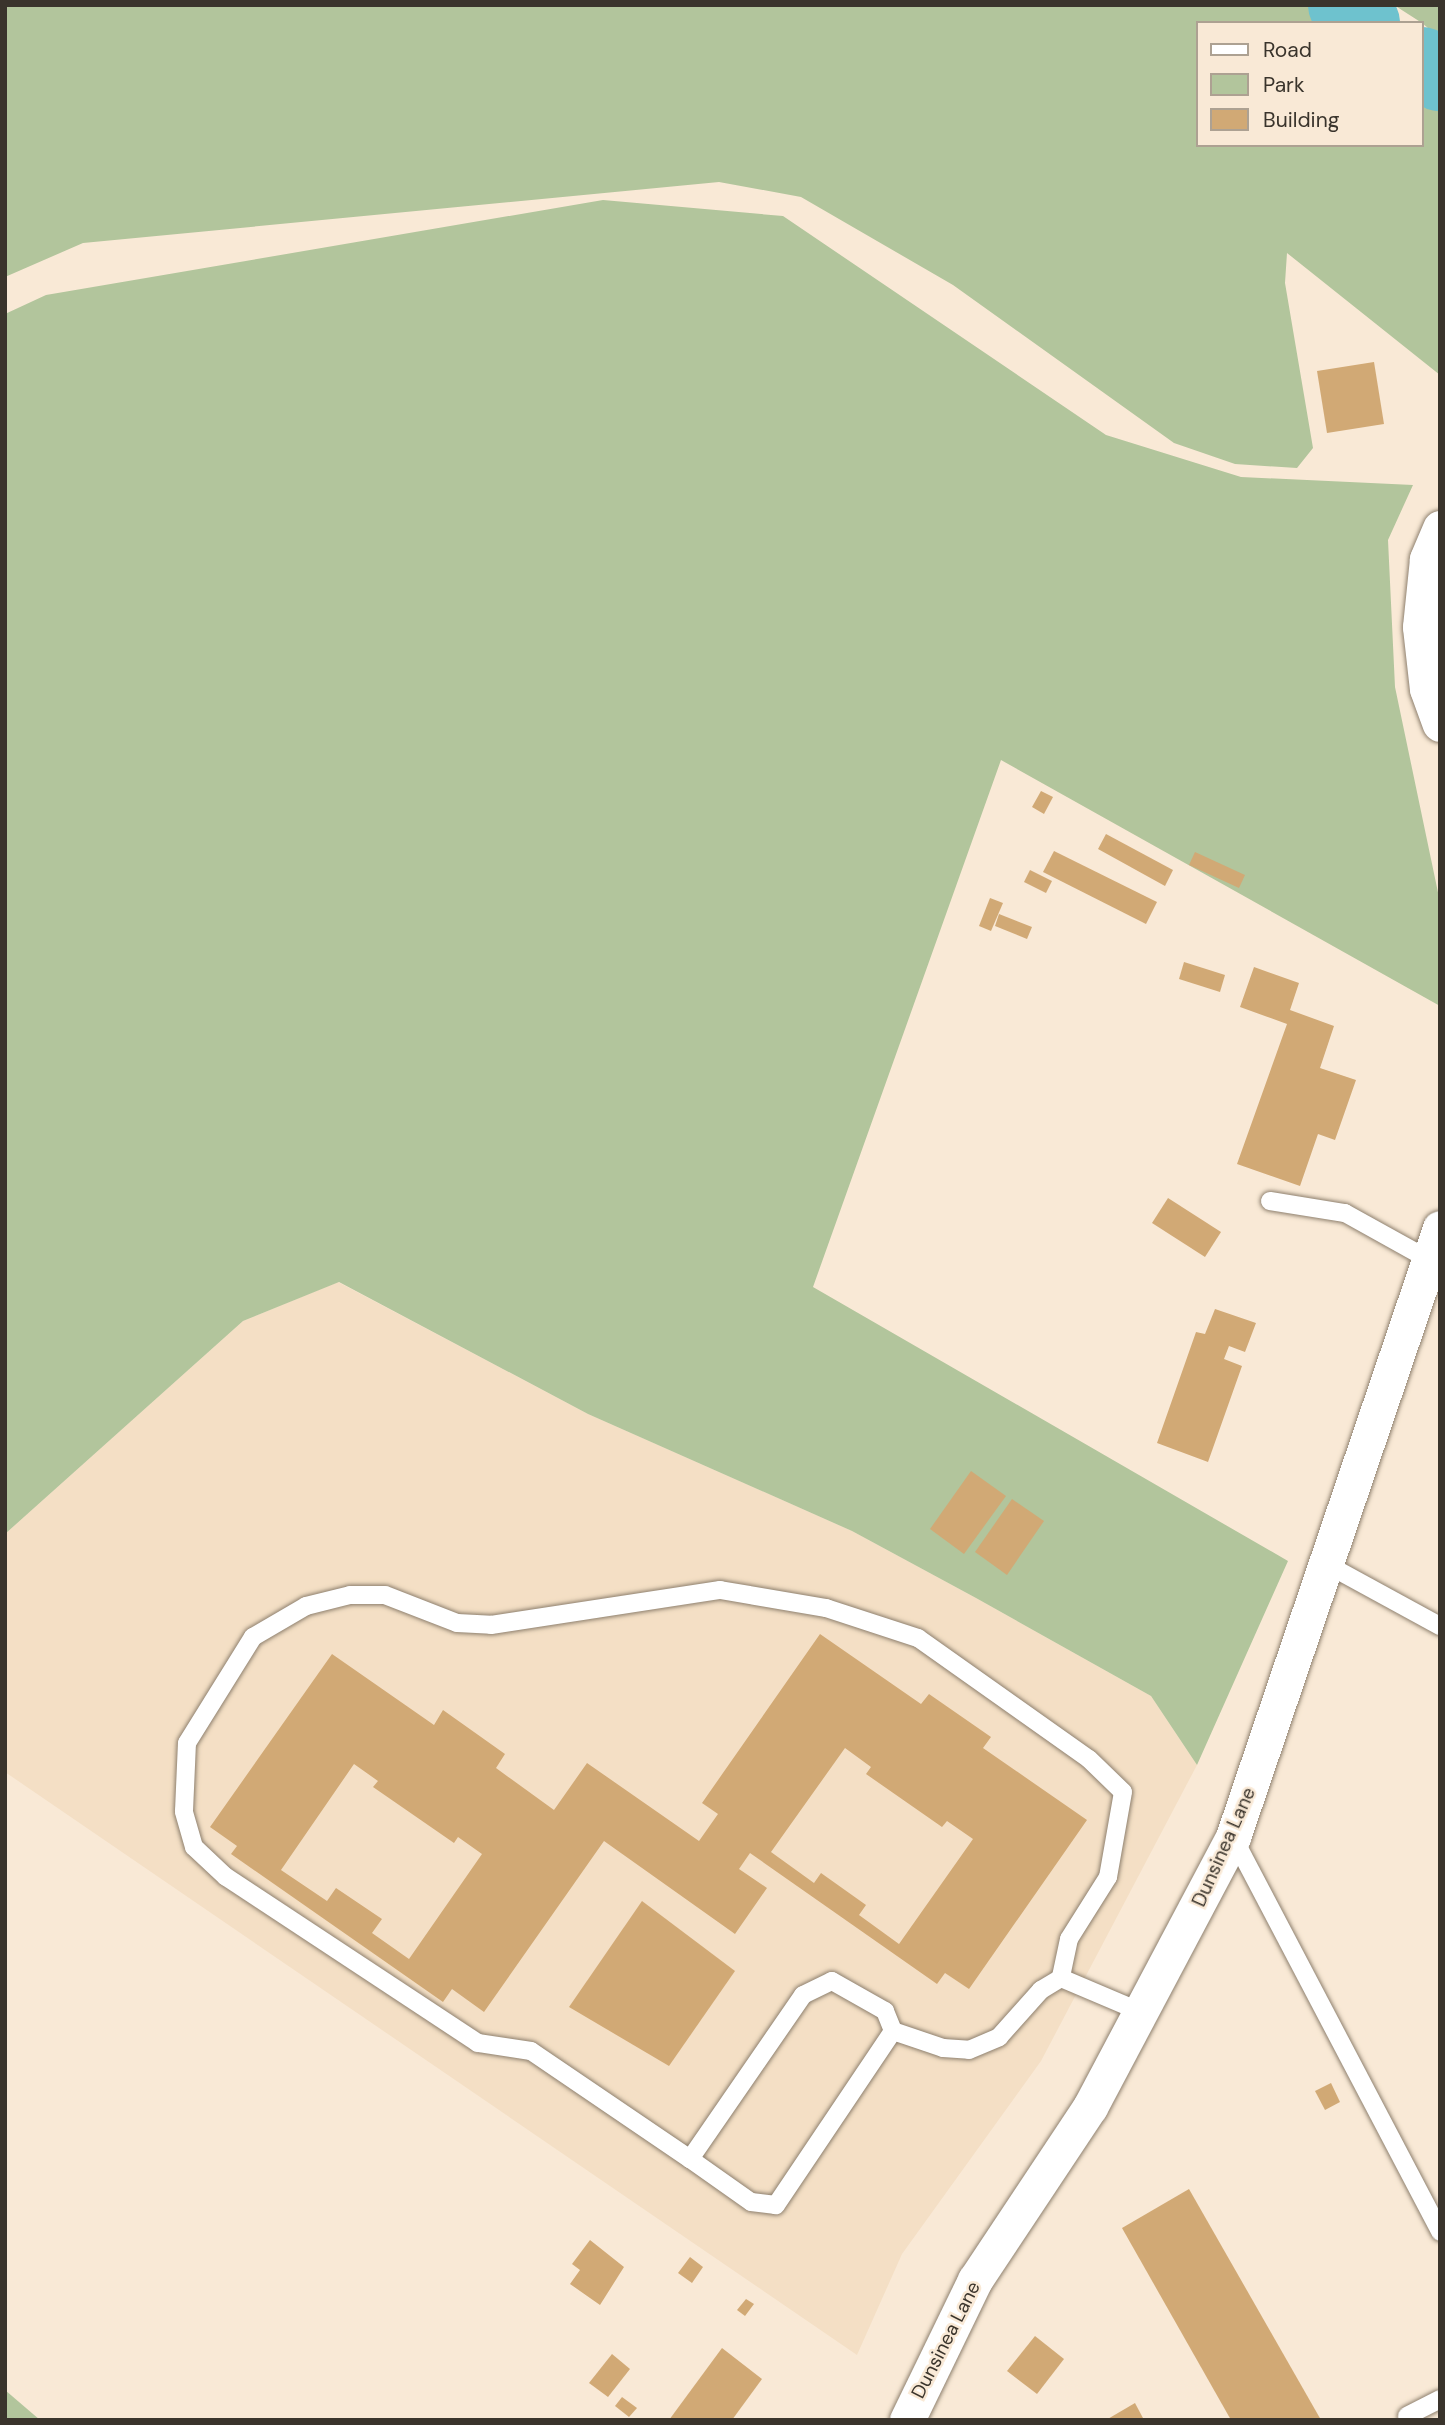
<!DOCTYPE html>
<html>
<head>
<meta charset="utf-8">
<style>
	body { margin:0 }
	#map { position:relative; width:1445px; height:2425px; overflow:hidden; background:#f9e9d6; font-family:"DM Sans",sans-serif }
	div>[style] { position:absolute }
	.built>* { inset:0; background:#f4dfc5 }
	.green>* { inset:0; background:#b2c59c }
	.river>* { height:72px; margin:-36px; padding:0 36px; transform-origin:36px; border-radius:36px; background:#6ec2ce }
	.building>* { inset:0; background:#d1a975 }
	.roads { filter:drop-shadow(0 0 2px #8e806e) drop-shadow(0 0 2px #8e806e) }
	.lane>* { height:18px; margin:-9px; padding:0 9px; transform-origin:9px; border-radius:9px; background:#fff }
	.street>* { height:35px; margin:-17.5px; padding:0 17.5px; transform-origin:17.5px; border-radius:17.5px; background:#fff }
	span { translate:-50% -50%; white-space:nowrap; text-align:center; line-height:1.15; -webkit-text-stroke:5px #f9e9d6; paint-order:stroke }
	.street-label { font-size:19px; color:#3a342c }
	.frame { position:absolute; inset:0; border:7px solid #3a342c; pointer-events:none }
	.legend { position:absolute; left:1196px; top:21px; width:228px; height:126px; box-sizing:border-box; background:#f9e9d6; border:2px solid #ada192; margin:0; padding:9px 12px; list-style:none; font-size:21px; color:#3a342c }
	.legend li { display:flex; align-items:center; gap:14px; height:35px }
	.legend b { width:35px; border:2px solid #ada192 }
</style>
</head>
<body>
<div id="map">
	<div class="built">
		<i style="clip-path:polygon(338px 1282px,588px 1414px,852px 1531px,976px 1598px,1151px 1696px,1197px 1765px,1041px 2061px,902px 2254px,857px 2355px,5px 1772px,5px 1534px,243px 1321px)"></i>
	</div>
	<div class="green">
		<i style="clip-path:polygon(5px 5px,1340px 5px,1368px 23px,1198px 23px,1198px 145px,1422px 145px,1422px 56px,1440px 67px,1440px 375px,1287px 253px,1285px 283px,1313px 448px,1297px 468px,1235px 464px,1174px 443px,953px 285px,801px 197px,719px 182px,83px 243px,5px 277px)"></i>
		<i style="clip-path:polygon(1394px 5px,1440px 5px,1440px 38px,1422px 23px)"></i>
		<i style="clip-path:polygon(603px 200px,783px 216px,1106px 435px,1241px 477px,1413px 485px,1388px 540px,1395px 687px,1440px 902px,1440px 1006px,1001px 760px,813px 1287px,1288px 1561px,1197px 1765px,1151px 1696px,976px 1598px,852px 1531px,588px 1414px,339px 1282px,243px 1321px,5px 1534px,5px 314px,46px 295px)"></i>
		<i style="clip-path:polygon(5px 2390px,40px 2420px,5px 2420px)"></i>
	</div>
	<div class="river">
		<i style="left:1344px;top:5px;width:27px;rotate:42deg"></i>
		<i style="left:1422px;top:63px;width:22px;rotate:34deg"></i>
	</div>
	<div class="building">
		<i style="clip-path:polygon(1374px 362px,1384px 424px,1327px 433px,1317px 371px)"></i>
		<i style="clip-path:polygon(1041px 791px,1053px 797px,1044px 814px,1032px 807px)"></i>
		<i style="clip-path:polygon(1106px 834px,1173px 870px,1165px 886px,1098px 849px)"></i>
		<i style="clip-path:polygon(1054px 851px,1157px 902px,1146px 924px,1043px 872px)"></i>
		<i style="clip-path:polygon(1195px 852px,1245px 875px,1239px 888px,1189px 865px)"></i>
		<i style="clip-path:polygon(1030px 870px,1052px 881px,1046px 893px,1024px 882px)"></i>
		<i style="clip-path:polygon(990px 898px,1003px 903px,991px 931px,979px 926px)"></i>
		<i style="clip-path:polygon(999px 914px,1032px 927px,1027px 939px,995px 926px)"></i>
		<i style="clip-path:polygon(1184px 962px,1225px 975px,1220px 992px,1179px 979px)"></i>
		<i style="clip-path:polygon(1254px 967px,1299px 983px,1290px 1010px,1334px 1026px,1320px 1068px,1356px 1080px,1335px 1140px,1318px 1134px,1300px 1186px,1237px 1164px,1287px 1024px,1240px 1007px)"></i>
		<i style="clip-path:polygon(1168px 1198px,1221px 1232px,1205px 1257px,1152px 1223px)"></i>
		<i style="clip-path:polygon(1215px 1309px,1256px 1323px,1245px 1352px,1229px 1346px,1224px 1359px,1242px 1366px,1208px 1462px,1157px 1443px,1196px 1332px,1205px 1334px)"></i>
		<i style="clip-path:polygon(971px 1471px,1006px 1496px,964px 1554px,930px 1529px)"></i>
		<i style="clip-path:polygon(1012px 1499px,1044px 1521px,1007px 1575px,975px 1552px)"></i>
		<i style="clip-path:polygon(evenodd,820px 1634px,921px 1704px,929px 1694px,991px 1737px,983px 1748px,1087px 1820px,969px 1989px,945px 1973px,937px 1984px,750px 1853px,739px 1869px,767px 1888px,735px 1934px,604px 1841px,484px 2012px,452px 1989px,443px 2002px,231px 1854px,237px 1846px,210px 1827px,332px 1654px,434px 1725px,443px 1710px,505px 1754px,496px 1768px,554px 1810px,587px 1763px,699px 1841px,718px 1814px,702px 1803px,820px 1634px,845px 1748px,871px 1767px,866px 1774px,942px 1827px,947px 1821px,973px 1839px,899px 1944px,859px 1915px,866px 1905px,821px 1873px,814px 1883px,771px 1852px,845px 1748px,820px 1634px,354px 1764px,378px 1781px,373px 1787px,454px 1843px,458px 1837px,482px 1854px,409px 1959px,372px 1933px,382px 1919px,336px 1888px,327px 1901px,281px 1870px,354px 1764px)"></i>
		<i style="clip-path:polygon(642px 1901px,735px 1971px,669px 2066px,569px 2007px)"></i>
		<i style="clip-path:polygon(1331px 2083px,1340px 2102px,1325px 2110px,1315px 2091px)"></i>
		<i style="clip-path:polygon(1189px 2189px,1321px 2420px,1231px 2420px,1122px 2228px)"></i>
		<i style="clip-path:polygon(590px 2240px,624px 2267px,600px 2305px,570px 2284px,580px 2270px,572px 2264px)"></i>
		<i style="clip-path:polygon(690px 2257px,703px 2267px,692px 2283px,678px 2273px)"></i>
		<i style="clip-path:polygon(746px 2299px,754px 2304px,745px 2316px,737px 2310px)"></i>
		<i style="clip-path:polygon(1035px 2336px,1064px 2359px,1037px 2394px,1007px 2371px)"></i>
		<i style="clip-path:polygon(722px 2348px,762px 2379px,732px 2420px,669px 2420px)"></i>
		<i style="clip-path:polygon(612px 2354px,630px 2369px,608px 2397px,589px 2383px)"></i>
		<i style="clip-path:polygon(622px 2397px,637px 2408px,629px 2417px,615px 2406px)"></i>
		<i style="clip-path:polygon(1135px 2403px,1144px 2420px,1106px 2420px)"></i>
	</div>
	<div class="roads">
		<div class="lane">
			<i style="left:1270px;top:1201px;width:76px;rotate:9.1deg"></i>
			<i style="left:1345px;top:1213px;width:95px;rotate:29deg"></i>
			<i style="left:1328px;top:1565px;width:128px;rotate:28.6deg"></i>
			<i style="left:1233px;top:1837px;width:446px;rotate:62.3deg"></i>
			<i style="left:893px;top:2031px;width:210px;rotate:123.9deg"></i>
			<i style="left:776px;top:2205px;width:25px;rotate:-173deg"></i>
			<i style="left:751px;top:2202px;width:75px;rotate:-144.8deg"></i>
			<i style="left:690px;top:2159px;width:199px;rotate:-55.4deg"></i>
			<i style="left:803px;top:1995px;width:32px;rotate:-26deg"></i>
			<i style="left:832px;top:1981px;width:61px;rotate:29.5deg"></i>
			<i style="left:885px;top:2011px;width:22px;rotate:68deg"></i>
			<i style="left:893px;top:2031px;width:53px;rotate:18.8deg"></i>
			<i style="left:943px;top:2048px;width:26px;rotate:4deg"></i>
			<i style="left:969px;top:2050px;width:33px;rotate:-23deg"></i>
			<i style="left:999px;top:2037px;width:63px;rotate:-48.2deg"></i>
			<i style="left:1041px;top:1990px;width:23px;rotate:-31deg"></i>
			<i style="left:1061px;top:1978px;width:87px;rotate:23deg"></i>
			<i style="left:690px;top:2159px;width:192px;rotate:-145.8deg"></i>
			<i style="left:531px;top:2051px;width:54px;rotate:-171.4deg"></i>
			<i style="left:478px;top:2043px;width:302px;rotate:-146.6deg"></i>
			<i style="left:226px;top:1877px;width:44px;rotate:-136.8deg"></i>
			<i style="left:194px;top:1847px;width:37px;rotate:-106deg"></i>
			<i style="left:184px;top:1811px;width:68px;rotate:-87.5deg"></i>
			<i style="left:187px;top:1743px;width:125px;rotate:-58.1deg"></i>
			<i style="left:253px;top:1637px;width:61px;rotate:-30.3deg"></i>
			<i style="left:306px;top:1606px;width:45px;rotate:-14deg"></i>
			<i style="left:350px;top:1595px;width:35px"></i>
			<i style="left:385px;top:1595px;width:77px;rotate:21.3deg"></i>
			<i style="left:457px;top:1623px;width:34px;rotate:3deg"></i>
			<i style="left:491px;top:1625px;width:232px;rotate:-8.7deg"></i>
			<i style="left:720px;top:1590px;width:108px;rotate:9.6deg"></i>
			<i style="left:826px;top:1608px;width:97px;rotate:18.1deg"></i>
			<i style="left:918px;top:1638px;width:209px;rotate:35.3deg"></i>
			<i style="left:1089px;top:1759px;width:47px;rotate:44.1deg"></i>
			<i style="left:1123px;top:1792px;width:86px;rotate:100deg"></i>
			<i style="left:1108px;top:1877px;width:73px;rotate:122.2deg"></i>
			<i style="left:1069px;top:1939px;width:40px;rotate:102deg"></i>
			<i style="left:1407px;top:2416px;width:37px;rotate:-27deg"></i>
		</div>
		<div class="street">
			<i style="left:1440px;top:528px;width:34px;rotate:113deg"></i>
			<i style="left:1427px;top:559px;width:68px;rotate:95.9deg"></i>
			<i style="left:1420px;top:627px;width:62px;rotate:83.6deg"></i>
			<i style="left:1427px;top:689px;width:37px;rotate:70deg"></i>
			<i style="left:907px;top:2420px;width:156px;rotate:-64.1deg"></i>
			<i style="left:975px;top:2280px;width:208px;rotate:-56.4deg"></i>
			<i style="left:1090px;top:2107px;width:306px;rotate:-62.1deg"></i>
			<i style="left:1233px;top:1837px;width:643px;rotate:-71.23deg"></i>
		</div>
	</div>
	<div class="street-label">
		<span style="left:1224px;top:1847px;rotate:-66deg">Dunsinea Lane</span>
		<span style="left:946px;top:2340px;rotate:-63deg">Dunsinea Lane</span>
	</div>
	<div class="frame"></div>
	<ul class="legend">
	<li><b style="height:9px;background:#fff"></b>Road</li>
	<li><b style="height:19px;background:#b2c59c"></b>Park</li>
	<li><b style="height:19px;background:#d1a975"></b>Building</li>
	</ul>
</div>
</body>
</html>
